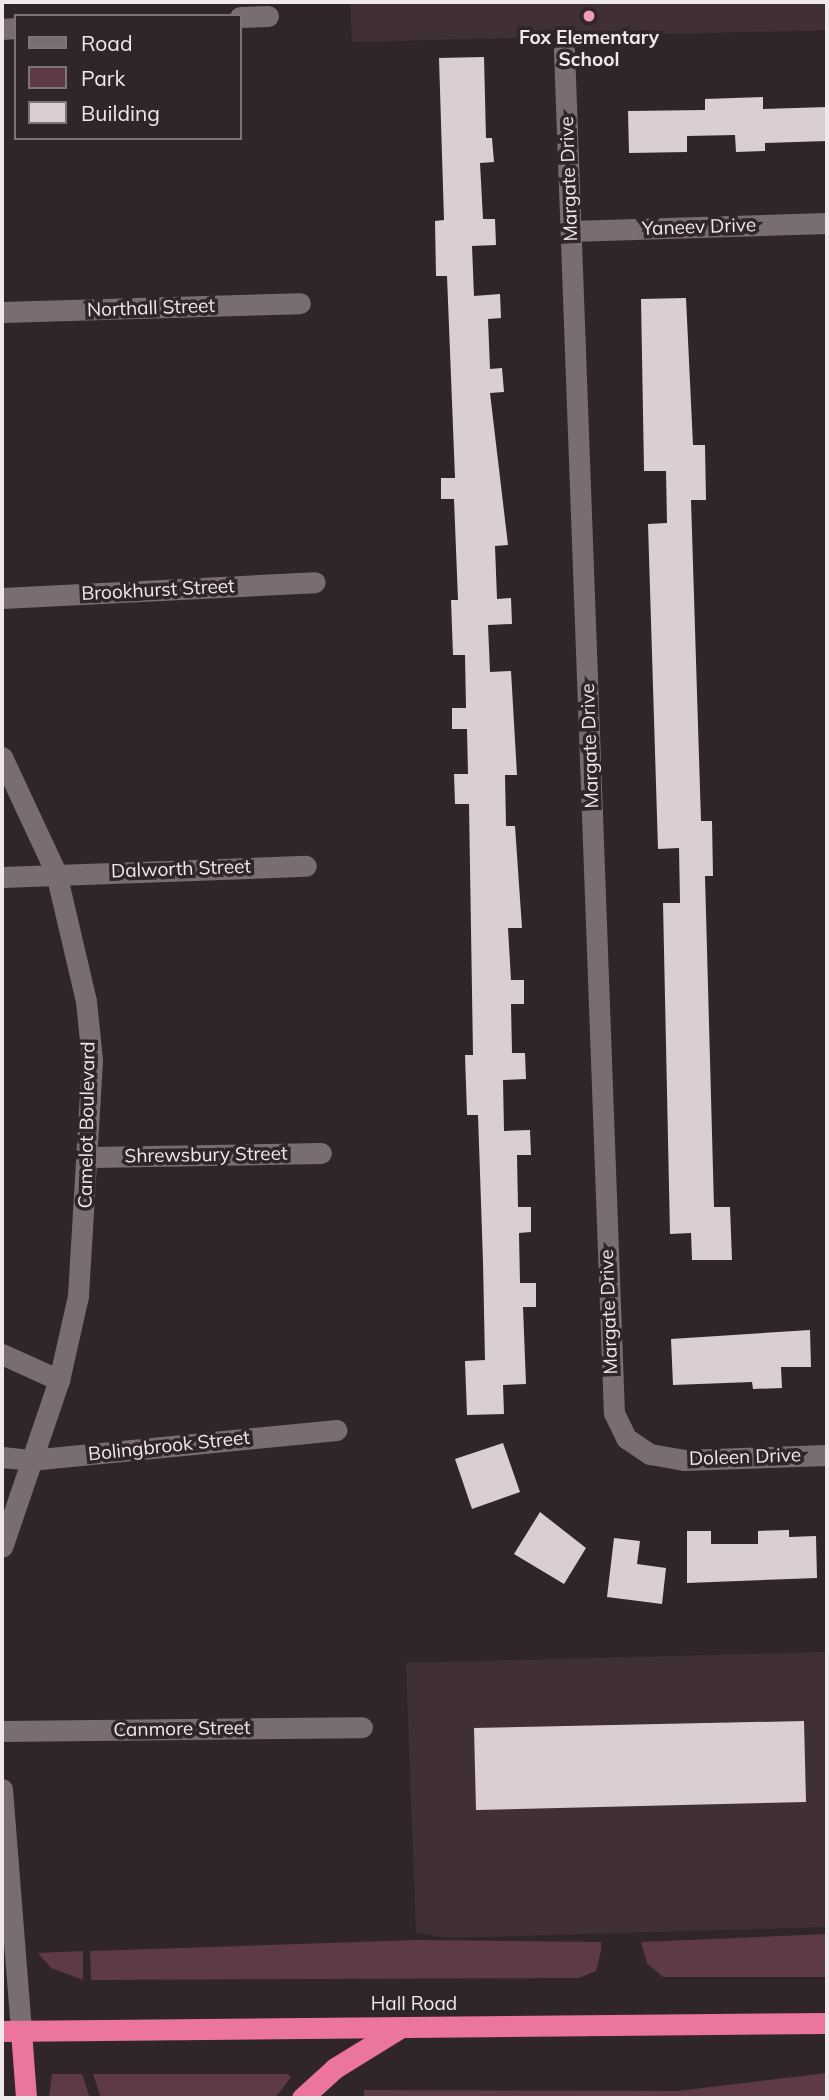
<!DOCTYPE html>
<style>
body{margin:0}
#map{position:relative;width:829px;height:2100px;overflow:hidden;background:#302628;font-family:Mulish,sans-serif}
div>[style]{position:absolute}
[style*='--x']{left:calc(var(--x)*1px);top:calc(var(--y)*1px);width:calc(var(--w)*1px);rotate:calc(var(--a)*1deg)}
.built>*{inset:0;background:#403034}
.green>*{inset:0;background:#5d3a44}
.building>*{inset:0;background:#dbced1}
.street>*{height:21px;margin:-10.5px;padding:0 10.5px;transform-origin:10.5px;border-radius:10.5px;background:#796d70}
.highway>*{height:21px;margin:-10.5px;padding:0 10.5px;transform-origin:10.5px;border-radius:10.5px;background:#ec759d}
.dots>*{width:19px;height:19px;translate:-50% -50%;box-sizing:border-box;border:4px solid #302628;border-radius:50%}
span{translate:-50% -50%;white-space:nowrap;text-align:center;line-height:1.15;-webkit-text-stroke:7px #302628;paint-order:stroke}
.poi-label{font-size:19px;color:#efe9ea;font-weight:700}
.street-label{font-size:19px;color:#efe9ea}
.frame{position:absolute;inset:0;border:4px solid #efe9ea;pointer-events:none}
.legend{position:absolute;left:14px;top:14px;width:228px;height:126px;box-sizing:border-box;background:#302628;border:2px solid #7c7476;margin:0;padding:9px 12px;list-style:none;font-size:21px;color:#efe9ea}
.legend li{display:flex;align-items:center;gap:14px;height:35px}
.legend b{width:35px;border:2px solid #7c7476}
</style>
<div id="map">
<div class="built">
<div style="clip-path:polygon(350px 2px,827px 2px,827px 30px,352px 42px)"></div>
<div style="clip-path:polygon(827px 1652px,827px 1927px,446px 1938px,416px 1932px,406px 1663px)"></div>
</div>
<div class="green">
<div style="clip-path:polygon(827px 1934px,827px 1977px,663px 1977px,647px 1963px,641px 1942px)"></div>
<div style="clip-path:polygon(416px 1940px,601px 1942px,601px 1951px,596px 1971px,579px 1978px,91px 1980px,90px 1951px)"></div>
<div style="clip-path:polygon(83px 1951px,83px 1980px,51px 1968px,38px 1953px)"></div>
<div style="clip-path:polygon(827px 2073px,827px 2098px,364px 2098px,364px 2090px,678px 2091px)"></div>
<div style="clip-path:polygon(52px 2074px,82px 2074px,90px 2098px,49px 2098px)"></div>
<div style="clip-path:polygon(93px 2074px,287px 2074px,291px 2077px,275px 2098px,101px 2098px)"></div>
</div>
<div class="building">
<div style="clip-path:polygon(484px 57px,486px 138px,492px 138px,494px 162px,480px 163px,483px 219px,495px 219px,496px 245px,472px 246px,474px 296px,500px 294px,501px 318px,488px 319px,490px 369px,502px 368px,504px 392px,490px 393px,508px 545px,495px 546px,497px 599px,511px 598px,512px 624px,488px 625px,490px 672px,511px 671px,517px 775px,505px 775px,506px 826px,515px 826px,522px 928px,508px 928px,511px 980px,524px 980px,524px 1004px,511px 1004px,512px 1053px,525px 1053px,526px 1079px,503px 1080px,504px 1131px,530px 1130px,531px 1155px,517px 1155px,518px 1207px,531px 1207px,531px 1232px,519px 1233px,520px 1283px,536px 1283px,536px 1307px,523px 1307px,526px 1384px,503px 1385px,504px 1414px,467px 1415px,465px 1361px,485px 1360px,483px 1262px,478px 1115px,467px 1115px,465px 1055px,473px 1055px,469px 804px,455px 804px,454px 774px,468px 774px,467px 729px,452px 729px,452px 708px,466px 708px,465px 655px,453px 655px,451px 600px,458px 600px,454px 499px,441px 499px,441px 478px,455px 478px,447px 276px,436px 276px,435px 221px,444px 220px,439px 58px)"></div>
<div style="clip-path:polygon(763px 97px,763px 109px,827px 107px,827px 141px,765px 143px,765px 151px,736px 152px,735px 135px,687px 136px,687px 152px,629px 153px,628px 111px,705px 110px,705px 99px)"></div>
<div style="clip-path:polygon(686px 298px,693px 445px,705px 445px,706px 500px,691px 500px,701px 821px,712px 821px,713px 876px,705px 876px,714px 1207px,730px 1207px,732px 1260px,692px 1260px,691px 1233px,670px 1234px,663px 903px,680px 903px,679px 848px,658px 849px,648px 524px,667px 523px,666px 471px,644px 471px,641px 299px)"></div>
<div style="clip-path:polygon(810px 1330px,811px 1367px,781px 1367px,782px 1388px,753px 1389px,752px 1382px,673px 1385px,671px 1339px)"></div>
<div style="clip-path:polygon(503px 1443px,520px 1492px,472px 1509px,455px 1459px)"></div>
<div style="clip-path:polygon(540px 1512px,586px 1548px,564px 1584px,514px 1554px)"></div>
<div style="clip-path:polygon(789px 1530px,789px 1537px,816px 1536px,817px 1578px,687px 1583px,687px 1531px,711px 1531px,711px 1544px,758px 1544px,758px 1531px)"></div>
<div style="clip-path:polygon(614px 1538px,640px 1541px,637px 1564px,666px 1568px,662px 1604px,607px 1597px)"></div>
<div style="clip-path:polygon(804px 1721px,806px 1802px,476px 1810px,474px 1728px)"></div>
</div>
<div class="street">
<div style="--x:240;--y:17;--w:28;--a:-2"></div>
<div style="--x:2;--y:29;--w:14;--a:-4"></div>
<div style="--x:564;--y:51;--w:1363;--a:87.9"></div>
<div style="--x:614;--y:1413;--w:28;--a:64"></div>
<div style="--x:626;--y:1438;--w:29;--a:34"></div>
<div style="--x:650;--y:1454;--w:34;--a:10"></div>
<div style="--x:683;--y:1460;--w:144;--a:-2"></div>
<div style="--x:571;--y:231;--w:256;--a:-1.8"></div>
<div style="--x:2;--y:312;--w:298;--a:-1.7"></div>
<div style="--x:2;--y:598;--w:313;--a:-2.9"></div>
<div style="--x:2;--y:757;--w:128;--a:65"></div>
<div style="--x:56;--y:873;--w:131;--a:76.8"></div>
<div style="--x:86;--y:1001;--w:59;--a:84.2"></div>
<div style="--x:92;--y:1060;--w:236;--a:93.4"></div>
<div style="--x:78;--y:1296;--w:86;--a:102.7"></div>
<div style="--x:59;--y:1380;--w:176;--a:108.8"></div>
<div style="--x:2;--y:877;--w:304;--a:-2.1"></div>
<div style="--x:91;--y:1157;--w:230;--a:-1"></div>
<div style="--x:2;--y:1354;--w:63;--a:24.5"></div>
<div style="--x:2;--y:1457;--w:28;--a:6"></div>
<div style="--x:30;--y:1460;--w:308;--a:-5.6"></div>
<div style="--x:2;--y:1731;--w:360;--a:-0.6"></div>
<div style="--x:2;--y:1789;--w:243;--a:85.5"></div>
</div>
<div class="highway">
<div style="--x:2;--y:2031;--w:825;--a:-0.56"></div>
<div style="--x:21;--y:2031;--w:67;--a:85.7"></div>
<div style="--x:302;--y:2098;--w:45;--a:-42.3"></div>
<div style="--x:335;--y:2068;--w:76;--a:-31.6"></div>
</div>
<div class="dots">
<div style="left:589px;top:16px;background:#f19ab4"></div>
</div>
<div class="poi-label">
<span style="left:589px;top:49px">Fox Elementary<br>School</span>
</div>
<div class="street-label">
<span style="left:569px;top:179px;rotate:-92deg">Margate Drive</span>
<span style="left:699px;top:227px;rotate:-2deg">Yaneev Drive</span>
<span style="left:151px;top:308px;rotate:-2deg">Northall Street</span>
<span style="left:158px;top:590px;rotate:-3deg">Brookhurst Street</span>
<span style="left:590px;top:746px;rotate:-92deg">Margate Drive</span>
<span style="left:181px;top:869px;rotate:-2deg">Dalworth Street</span>
<span style="left:87px;top:1125px;rotate:-89deg">Camelot Boulevard</span>
<span style="left:206px;top:1155px;rotate:-1deg">Shrewsbury Street</span>
<span style="left:609px;top:1312px;rotate:-92deg">Margate Drive</span>
<span style="left:169px;top:1446px;rotate:-6deg">Bolingbrook Street</span>
<span style="left:745px;top:1457px;rotate:-2deg">Doleen Drive</span>
<span style="left:182px;top:1729px;rotate:-1deg">Canmore Street</span>
<span style="left:414px;top:2004px">Hall Road</span>
</div>
<div class="frame"></div>
<ul class="legend">
<li><b style="height:9px;background:#796d70"></b>Road</li>
<li><b style="height:19px;background:#5d3a44"></b>Park</li>
<li><b style="height:19px;background:#dbced1"></b>Building</li>
</ul>
</div>
